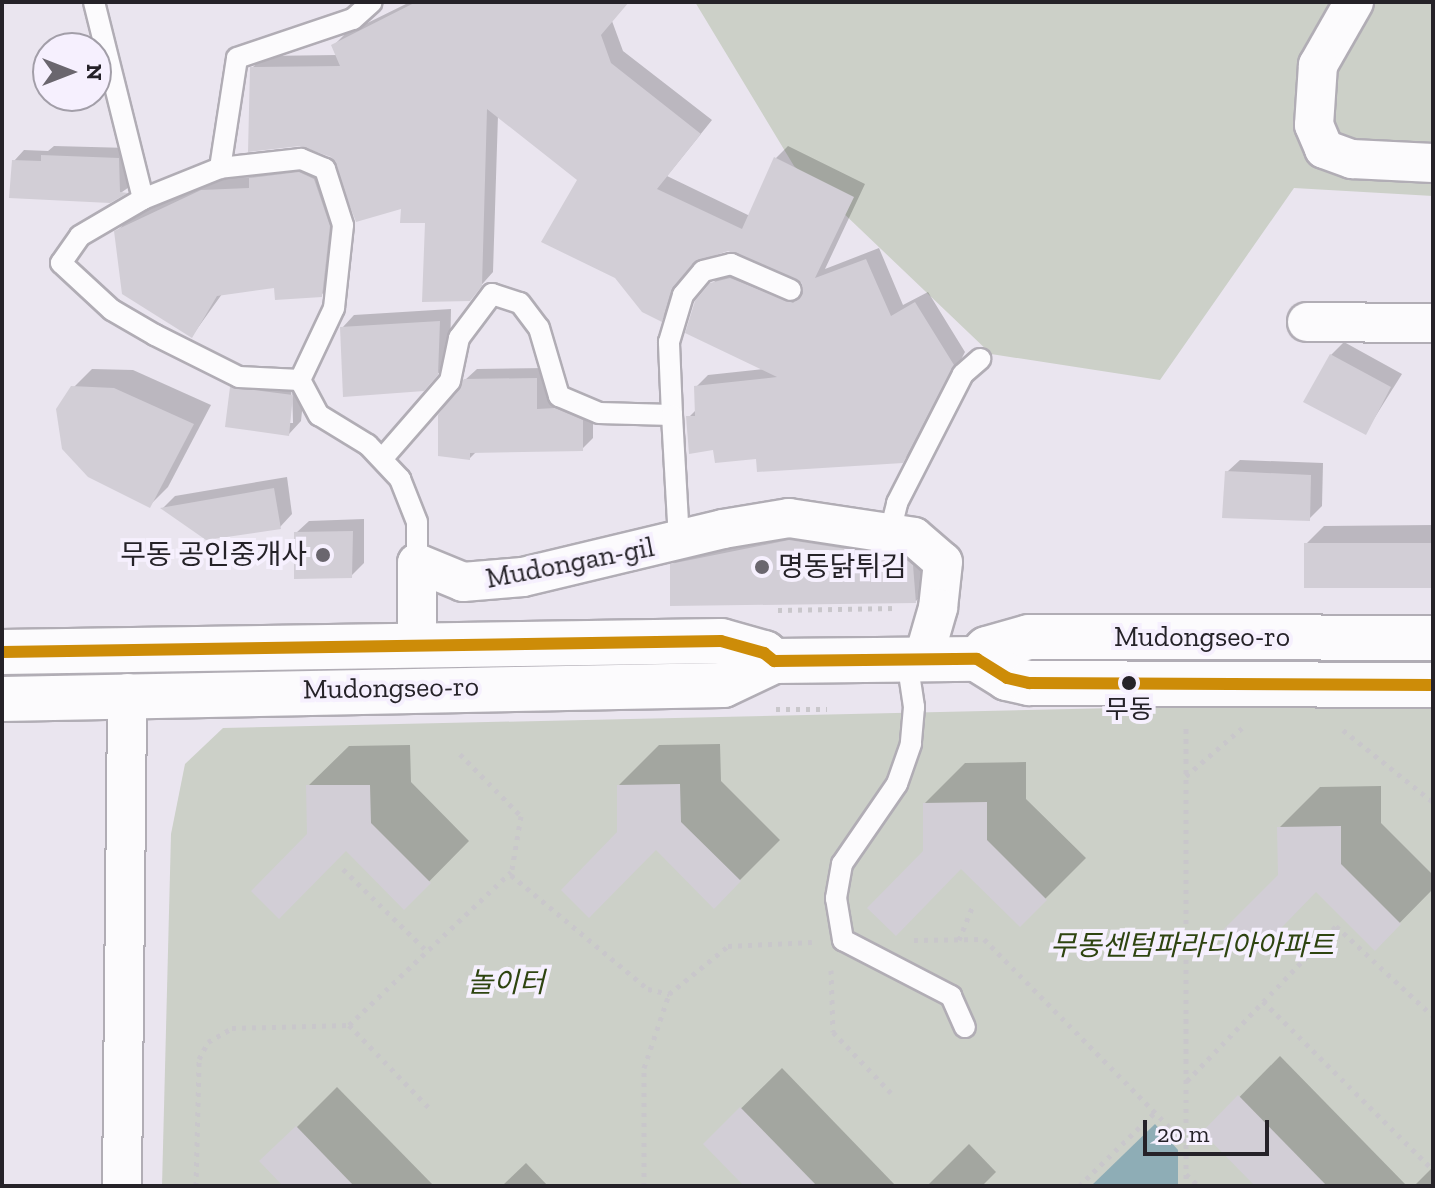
<!DOCTYPE html>
<meta charset="utf-8">
<style>
body{margin:0}
#map{position:relative;width:1435px;height:1188px;overflow:hidden;background:#eae5ef;font-family:"Zilla Slab","Noto Sans KR",serif}
div>[style]{position:absolute}
[style*='--x']{left:calc(var(--x)*1px);top:calc(var(--y)*1px);width:calc(var(--w)*1px);rotate:calc(var(--a)*1deg)}
.green>*{inset:0;background:#ccd0c8}
.water>*{inset:0;background:#8eadb6}
.shadow>*{inset:0;background:#0003}
.building>*{inset:0;background:#d2ced6}
.path>*{height:5px;margin-top:-2.5px;transform-origin:0;background:repeating-linear-gradient(90deg,#c9c7cb 0 4px,transparent 0 10px)}
.roads{filter:drop-shadow(2px 0 #b1adb5) drop-shadow(-2px 0 #b1adb5) drop-shadow(0 2px #b1adb5) drop-shadow(0 -2px #b1adb5)}
.lane>*{height:20px;margin:-10px;padding:0 10px;transform-origin:10px;border-radius:10px;background:#fcfbfd}
.street>*{height:38px;margin:-19px;padding:0 19px;transform-origin:19px;border-radius:19px;background:#fcfbfd}
.secondary>*{height:44px;margin:-22px;padding:0 22px;transform-origin:22px;border-radius:22px;background:#fcfbfd}
.bus-1>*{height:12px;margin:-6px;padding:0 6px;transform-origin:6px;border-radius:6px;background:#cd8c08}
.dots>*{width:22px;height:22px;translate:-50% -50%;box-sizing:border-box;border:4px solid #f6f0fe;border-radius:50%}
span{translate:-50% -50%;white-space:nowrap;text-align:center;line-height:1.15;-webkit-text-stroke:8px #f6f0fe;paint-order:stroke}
.bus-label{font-size:26px;color:#252228}
.poi-label{font-size:28px;color:#252228}
.right{translate:-100% -50%;text-align:right}
.left{translate:0 -50%;text-align:left}
.street-label{font-size:28px;color:#252228}
.park-label{font-size:28px;color:#2e4410;font-style:italic}
.frame{position:absolute;inset:0;border:4px solid #252228;pointer-events:none}
.north{position:absolute;left:32px;top:32px;width:80px;height:80px;box-sizing:border-box;background:#f6f0fe;border:2px solid #a29ea8;border-radius:50%;rotate:90deg;font-size:22px;font-weight:700;line-height:32px;text-align:center;color:#252228}
.north::after{content:'';display:block;margin:auto;width:28px;height:36px;background:#6a666e;clip-path:polygon(50% 0,100% 100%,50% 72%,0 100%)}
.scale{position:absolute;left:1143px;top:1120px;width:126px;height:36px;box-sizing:border-box;border:4px solid #252228;border-top:0;padding-left:10px;font-size:24px;line-height:28px;white-space:nowrap;color:#252228;-webkit-text-stroke:6px #f6f0fe;paint-order:stroke}
</style>
<div id="map">
<div class="green">
<div style="clip-path:polygon(695px 2px,1433px 2px,1433px 196px,1294px 188px,1160px 380px,991px 354px,794px 166px)"></div>
<div style="clip-path:polygon(1433px 701px,1433px 1186px,162px 1186px,171px 834px,185px 764px,223px 728px)"></div>
</div>
<div class="water">
<div style="clip-path:polygon(1155px 1124px,1178px 1150px,1178px 1186px,1091px 1186px)"></div>
</div>
<div class="shadow">
<div style="clip-path:polygon(410px 2px,628px 2px,612px 21px,623px 51px,712px 120px,667px 176px,750px 216px,776px 158px,788px 146px,865px 184px,825px 269px,879px 248px,903px 305px,928px 292px,965px 352px,915px 449px,902px 461px,758px 456px,715px 448px,689px 417px,697px 409px,696px 387px,708px 375px,764px 369px,712px 284px,725px 271px,743px 266px,804px 291px,803px 280px,728px 249px,696px 260px,682px 276px,673px 307px,661px 319px,579px 180px,498px 115px,493px 272px,469px 299px,427px 221px,332px 156px,252px 68px,264px 56px,337px 55px,333px 46px,345px 34px)"></div>
<div style="clip-path:polygon(54px 146px,129px 148px,135px 183px,109px 201px,14px 161px,24px 150px,48px 151px)"></div>
<div style="clip-path:polygon(313px 161px,341px 213px,334px 283px,321px 295px,276px 286px,222px 294px,192px 336px,116px 232px,129px 219px,215px 178px,252px 177px,263px 166px)"></div>
<div style="clip-path:polygon(451px 309px,450px 360px,436px 376px,342px 328px,354px 315px)"></div>
<div style="clip-path:polygon(1344px 342px,1402px 374px,1365px 433px,1331px 355px)"></div>
<div style="clip-path:polygon(547px 368px,547px 398px,566px 398px,593px 409px,593px 438px,582px 449px,477px 451px,470px 458px,465px 380px,477px 369px)"></div>
<div style="clip-path:polygon(92px 369px,133px 370px,211px 405px,168px 487px,150px 505px,73px 388px)"></div>
<div style="clip-path:polygon(evenodd,245px 375px,305px 383px,301px 421px,289px 434px,232px 388px,245px 375px,292px 385px,293px 423px,289px 423px,292px 385px)"></div>
<div style="clip-path:polygon(1240px 460px,1323px 463px,1322px 506px,1309px 519px,1227px 472px)"></div>
<div style="clip-path:polygon(287px 477px,292px 514px,280px 527px,163px 508px,175px 496px)"></div>
<div style="clip-path:polygon(364px 519px,364px 563px,351px 576px,296px 533px,309px 521px)"></div>
<div style="clip-path:polygon(1433px 525px,1433px 586px,1306px 544px,1324px 526px)"></div>
<div style="clip-path:polygon(753px 528px,928px 535px,939px 578px,916px 601px,672px 565px,696px 541px)"></div>
<div style="clip-path:polygon(720px 744px,721px 781px,780px 840px,714px 906px,656px 848px,619px 833px,619px 785px,659px 745px)"></div>
<div style="clip-path:polygon(410px 745px,411px 782px,469px 841px,404px 907px,346px 849px,309px 834px,308px 786px,349px 746px)"></div>
<div style="clip-path:polygon(1026px 762px,1026px 799px,1086px 858px,1020px 924px,962px 867px,925px 852px,925px 803px,965px 763px)"></div>
<div style="clip-path:polygon(1381px 786px,1381px 823px,1433px 875px,1433px 889px,1375px 948px,1316px 890px,1280px 875px,1279px 828px,1320px 787px)"></div>
<div style="clip-path:polygon(1280px 1056px,1407px 1186px,1257px 1186px,1205px 1132px)"></div>
<div style="clip-path:polygon(782px 1068px,896px 1186px,747px 1186px,705px 1144px)"></div>
<div style="clip-path:polygon(337px 1087px,434px 1186px,286px 1186px,262px 1162px)"></div>
<div style="clip-path:polygon(969px 1144px,996px 1172px,982px 1186px,927px 1186px)"></div>
<div style="clip-path:polygon(526px 1163px,548px 1186px,502px 1186px)"></div>
<div style="clip-path:polygon(1433px 1167px,1433px 1186px,1414px 1186px)"></div>
</div>
<div class="building">
<div style="clip-path:polygon(416px 2px,629px 2px,601px 35px,611px 63px,701px 134px,657px 189px,742px 229px,774px 157px,854px 197px,815px 278px,866px 259px,891px 316px,915px 302px,954px 365px,903px 463px,757px 472px,756px 459px,715px 463px,713px 450px,689px 454px,686px 416px,695px 416px,694px 386px,777px 377px,685px 333px,695px 301px,710px 283px,730px 278px,793px 303px,803px 294px,802px 283px,728px 251px,693px 263px,671px 291px,662px 322px,642px 312px,615px 278px,541px 242px,577px 180px,487px 109px,482px 286px,470px 301px,422px 302px,425px 223px,400px 223px,401px 209px,356px 222px,331px 157px,300px 146px,248px 152px,250px 67px,340px 66px,331px 45px)"></div>
<div style="clip-path:polygon(41px 155px,119px 158px,120px 192px,128px 193px,110px 203px,9px 198px,12px 160px,41px 161px)"></div>
<div style="clip-path:polygon(299px 172px,314px 179px,330px 226px,322px 297px,275px 300px,274px 288px,217px 296px,192px 338px,122px 294px,114px 231px,201px 190px,249px 188px,249px 178px)"></div>
<div style="clip-path:polygon(440px 321px,438px 375px,424px 391px,343px 397px,340px 327px)"></div>
<div style="clip-path:polygon(1330px 354px,1391px 387px,1366px 435px,1303px 402px)"></div>
<div style="clip-path:polygon(537px 378px,537px 409px,555px 408px,583px 420px,583px 451px,470px 453px,470px 460px,438px 456px,438px 415px,464px 379px)"></div>
<div style="clip-path:polygon(71px 386px,114px 388px,194px 424px,150px 508px,88px 477px,62px 449px,56px 409px)"></div>
<div style="clip-path:polygon(230px 387px,293px 395px,289px 436px,225px 427px)"></div>
<div style="clip-path:polygon(1225px 471px,1311px 475px,1310px 521px,1222px 518px)"></div>
<div style="clip-path:polygon(274px 488px,281px 529px,206px 540px,160px 508px)"></div>
<div style="clip-path:polygon(353px 531px,352px 578px,294px 579px,294px 532px)"></div>
<div style="clip-path:polygon(789px 540px,904px 558px,913px 565px,916px 603px,670px 606px,670px 564px)"></div>
<div style="clip-path:polygon(1304px 543px,1433px 543px,1433px 588px,1304px 588px)"></div>
<div style="clip-path:polygon(680px 784px,681px 822px,741px 881px,714px 909px,656px 850px,589px 918px,561px 890px,617px 832px,617px 785px)"></div>
<div style="clip-path:polygon(306px 785px,370px 785px,371px 823px,431px 883px,404px 910px,346px 851px,279px 919px,251px 891px,307px 834px)"></div>
<div style="clip-path:polygon(987px 802px,987px 840px,1047px 900px,1020px 927px,961px 869px,896px 936px,867px 908px,923px 851px,923px 803px)"></div>
<div style="clip-path:polygon(1341px 826px,1341px 864px,1401px 924px,1375px 951px,1316px 892px,1250px 960px,1221px 932px,1278px 875px,1277px 827px)"></div>
<div style="clip-path:polygon(1238px 1095px,1327px 1186px,1255px 1186px,1202px 1132px)"></div>
<div style="clip-path:polygon(740px 1107px,817px 1186px,744px 1186px,703px 1144px)"></div>
<div style="clip-path:polygon(296px 1126px,354px 1186px,283px 1186px,259px 1161px)"></div>
</div>
<div class="path">
<div style="--x:778;--y:610;--w:118;--a:-1"></div>
<div style="--x:776;--y:709;--w:51;--a:0"></div>
<div style="--x:1343;--y:730;--w:115;--a:38.7"></div>
<div style="--x:460;--y:754;--w:87;--a:45.5"></div>
<div style="--x:521;--y:816;--w:60;--a:99.6"></div>
<div style="--x:511;--y:875;--w:178;--a:39.8"></div>
<div style="--x:648;--y:989;--w:22;--a:13"></div>
<div style="--x:1186;--y:776;--w:74;--a:-40.6"></div>
<div style="--x:343;--y:869;--w:117;--a:44.3"></div>
<div style="--x:914;--y:940;--w:70;--a:-0.8"></div>
<div style="--x:984;--y:939;--w:288;--a:45.4"></div>
<div style="--x:1186;--y:1144;--w:42;--a:90"></div>
<div style="--x:959;--y:940;--w:35;--a:-68"></div>
<div style="--x:831;--y:970;--w:62;--a:88.2"></div>
<div style="--x:833;--y:1032;--w:84;--a:46.4"></div>
<div style="--x:1263;--y:1001;--w:240;--a:44.8"></div>
<div style="--x:349;--y:1025;--w:120;--a:46"></div>
<div style="--x:1187;--y:1081;--w:215;--a:-46.1"></div>
<div style="--x:1336;--y:926;--w:132;--a:42.9"></div>
<div style="--x:1186;--y:1143;--w:418;--a:-90"></div>
<div style="--x:1186;--y:1174;--w:18;--a:43"></div>
<div style="--x:196;--y:1186;--w:127;--a:-88.6"></div>
<div style="--x:199;--y:1059;--w:19;--a:-62"></div>
<div style="--x:208;--y:1042;--w:28;--a:-30"></div>
<div style="--x:232;--y:1028;--w:117;--a:-1.5"></div>
<div style="--x:349;--y:1025;--w:223;--a:-43.4"></div>
<div style="--x:644;--y:1186;--w:118;--a:-90"></div>
<div style="--x:644;--y:1068;--w:78;--a:-71.3"></div>
<div style="--x:669;--y:994;--w:76;--a:-39.1"></div>
<div style="--x:728;--y:946;--w:84;--a:-2.7"></div>
<div style="--x:1079;--y:1186;--w:106;--a:-44.2"></div>
</div>
<div class="roads">
<div class="lane">
<div style="--x:94;--y:2;--w:203;--a:76"></div>
<div style="--x:143;--y:199;--w:73;--a:149.6"></div>
<div style="--x:80;--y:236;--w:33;--a:125"></div>
<div style="--x:61;--y:263;--w:69;--a:42.7"></div>
<div style="--x:112;--y:310;--w:50;--a:30.2"></div>
<div style="--x:155;--y:335;--w:94;--a:26.6"></div>
<div style="--x:239;--y:377;--w:61;--a:2.8"></div>
<div style="--x:300;--y:380;--w:80;--a:-64.7"></div>
<div style="--x:334;--y:308;--w:83;--a:-83.8"></div>
<div style="--x:343;--y:225;--w:59;--a:-107.8"></div>
<div style="--x:325;--y:169;--w:26;--a:-157"></div>
<div style="--x:301;--y:159;--w:81;--a:173.7"></div>
<div style="--x:220;--y:168;--w:83;--a:158.1"></div>
<div style="--x:220;--y:168;--w:111;--a:-81.2"></div>
<div style="--x:237;--y:58;--w:122;--a:-18.6"></div>
<div style="--x:353;--y:19;--w:25;--a:-42"></div>
<div style="--x:300;--y:380;--w:40;--a:62"></div>
<div style="--x:319;--y:415;--w:57;--a:31.5"></div>
<div style="--x:368;--y:445;--w:47;--a:46.7"></div>
<div style="--x:400;--y:479;--w:46;--a:68.4"></div>
<div style="--x:417;--y:522;--w:41;--a:90"></div>
<div style="--x:672;--y:415;--w:73;--a:-92.4"></div>
<div style="--x:669;--y:342;--w:49;--a:-73.4"></div>
<div style="--x:683;--y:295;--w:31;--a:-50"></div>
<div style="--x:703;--y:271;--w:29;--a:-14"></div>
<div style="--x:731;--y:264;--w:65;--a:23.4"></div>
<div style="--x:382;--y:459;--w:103;--a:-48.9"></div>
<div style="--x:450;--y:381;--w:44;--a:-78.2"></div>
<div style="--x:459;--y:338;--w:55;--a:-53.1"></div>
<div style="--x:492;--y:294;--w:29;--a:18"></div>
<div style="--x:520;--y:303;--w:31;--a:53"></div>
<div style="--x:539;--y:328;--w:71;--a:73.6"></div>
<div style="--x:559;--y:396;--w:43;--a:23"></div>
<div style="--x:599;--y:413;--w:73;--a:1.6"></div>
<div style="--x:672;--y:415;--w:126;--a:86.8"></div>
<div style="--x:890;--y:532;--w:30;--a:-76"></div>
<div style="--x:897;--y:503;--w:145;--a:-62.9"></div>
<div style="--x:963;--y:374;--w:23;--a:-41"></div>
<div style="--x:907;--y:660;--w:48;--a:81.5"></div>
<div style="--x:914;--y:707;--w:37;--a:95"></div>
<div style="--x:911;--y:744;--w:42;--a:109.3"></div>
<div style="--x:897;--y:784;--w:97;--a:124.5"></div>
<div style="--x:842;--y:864;--w:35;--a:100"></div>
<div style="--x:836;--y:898;--w:43;--a:80.5"></div>
<div style="--x:843;--y:940;--w:122;--a:27.4"></div>
<div style="--x:951;--y:996;--w:34;--a:66"></div>
</div>
<div class="street">
<div style="--x:1354;--y:2;--w:73;--a:119.7"></div>
<div style="--x:1318;--y:65;--w:60;--a:93.8"></div>
<div style="--x:1314;--y:125;--w:26;--a:67"></div>
<div style="--x:1324;--y:149;--w:30;--a:20"></div>
<div style="--x:1352;--y:159;--w:81;--a:2.8"></div>
<div style="--x:1307;--y:322;--w:126;--a:0.5"></div>
<div style="--x:417;--y:645;--w:82;--a:-90"></div>
<div style="--x:417;--y:563;--w:50;--a:22.4"></div>
<div style="--x:463;--y:582;--w:60;--a:-4.8"></div>
<div style="--x:523;--y:577;--w:206;--a:-13.5"></div>
<div style="--x:723;--y:529;--w:67;--a:-9.5"></div>
<div style="--x:789;--y:518;--w:126;--a:8.6"></div>
<div style="--x:914;--y:537;--w:38;--a:41"></div>
<div style="--x:943;--y:562;--w:46;--a:96.2"></div>
<div style="--x:938;--y:608;--w:54;--a:106.1"></div>
<div style="--x:122;--y:1186;--w:493;--a:-89.4"></div>
</div>
<div class="secondary">
<div style="--x:2;--y:652;--w:719;--a:-0.88"></div>
<div style="--x:721;--y:641;--w:45;--a:15.6"></div>
<div style="--x:764;--y:653;--w:13;--a:39"></div>
<div style="--x:774;--y:661;--w:203;--a:-0.6"></div>
<div style="--x:977;--y:659;--w:36;--a:32"></div>
<div style="--x:1007;--y:678;--w:23;--a:13"></div>
<div style="--x:1029;--y:683;--w:404;--a:0.3"></div>
<div style="--x:977;--y:659;--w:14;--a:-45"></div>
<div style="--x:987;--y:649;--w:44;--a:-15.9"></div>
<div style="--x:1029;--y:637;--w:404;--a:0.1"></div>
<div style="--x:2;--y:699;--w:721;--a:-1.11"></div>
<div style="--x:723;--y:685;--w:56;--a:-25.2"></div>
</div>
</div>
<div class="bus-1">
<div style="--x:2;--y:652;--w:719;--a:-0.88"></div>
<div style="--x:721;--y:641;--w:45;--a:15.6"></div>
<div style="--x:764;--y:653;--w:13;--a:39"></div>
<div style="--x:774;--y:661;--w:203;--a:-0.6"></div>
<div style="--x:977;--y:659;--w:36;--a:32"></div>
<div style="--x:1007;--y:678;--w:23;--a:13"></div>
<div style="--x:1029;--y:683;--w:404;--a:0.3"></div>
</div>
<div class="dots">
<div style="left:323px;top:555px;background:#6a666e"></div>
<div style="left:762px;top:567px;background:#6a666e"></div>
<div style="left:1129px;top:683px;background:#252228"></div>
</div>
<div class="bus-label">
<span style="left:1129px;top:710px">무동</span>
</div>
<div class="poi-label">
<span class="right" style="left:307px;top:555px">무동 공인중개사</span>
<span class="left" style="left:778px;top:567px">명동닭튀김</span>
</div>
<div class="street-label">
<span style="left:570px;top:563px;rotate:-11deg">Mudongan-gil</span>
<span style="left:1202px;top:637px">Mudongseo-ro</span>
<span style="left:391px;top:688px;rotate:-1deg">Mudongseo-ro</span>
</div>
<div class="park-label">
<span style="left:1192px;top:946px">무동센텀파라디아아파트</span>
<span style="left:506px;top:983px">놀이터</span>
</div>
<div class="frame"></div>
<div class="north">N</div>
<div class="scale">20 m</div>
</div>
